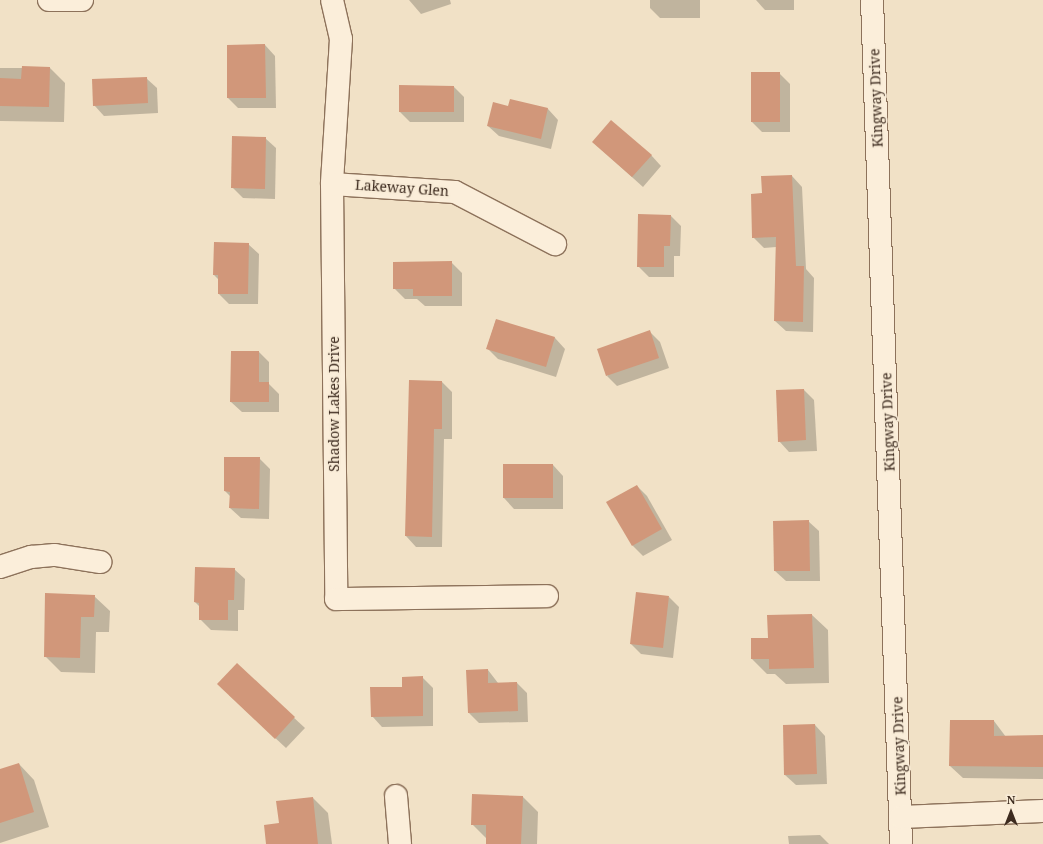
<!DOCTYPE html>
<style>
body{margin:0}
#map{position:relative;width:1043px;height:844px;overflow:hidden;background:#f1e1c6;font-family:"Noto Serif",serif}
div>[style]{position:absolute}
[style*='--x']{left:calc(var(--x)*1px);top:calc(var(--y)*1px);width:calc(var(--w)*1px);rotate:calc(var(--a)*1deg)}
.shadow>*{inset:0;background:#0003}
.building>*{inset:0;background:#d1977a}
.roads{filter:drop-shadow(1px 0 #8d725b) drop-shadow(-1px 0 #8d725b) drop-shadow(0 1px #8d725b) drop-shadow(0 -1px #8d725b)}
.street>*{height:22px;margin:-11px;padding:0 11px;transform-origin:11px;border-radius:11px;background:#fbeeda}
span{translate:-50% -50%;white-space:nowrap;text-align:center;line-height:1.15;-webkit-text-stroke:3.5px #f8ebd6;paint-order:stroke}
.street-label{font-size:14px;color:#3d2b1f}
.north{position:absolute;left:991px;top:792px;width:40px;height:40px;-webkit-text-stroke:3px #f8ebd6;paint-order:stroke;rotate:0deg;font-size:11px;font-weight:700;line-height:16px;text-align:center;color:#3d2b1f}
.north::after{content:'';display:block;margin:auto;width:14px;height:18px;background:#3d2b1f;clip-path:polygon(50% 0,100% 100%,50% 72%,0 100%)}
</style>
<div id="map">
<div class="shadow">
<div style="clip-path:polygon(409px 0,450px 0,451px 4px,421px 14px)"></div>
<div style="clip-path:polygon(650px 0,700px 0,700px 18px,660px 18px,650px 8px)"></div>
<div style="clip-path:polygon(756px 0,794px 0,794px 10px,765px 10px)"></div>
<div style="clip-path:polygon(265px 45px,275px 56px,276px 108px,238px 108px,228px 98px)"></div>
<div style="clip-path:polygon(0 68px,50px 68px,65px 83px,64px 122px,0 121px)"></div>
<div style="clip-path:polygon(779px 73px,790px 84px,790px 132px,762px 132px,752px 122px)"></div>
<div style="clip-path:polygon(146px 78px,157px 88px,158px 113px,104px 116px,94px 105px)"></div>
<div style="clip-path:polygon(454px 87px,464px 97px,464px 122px,410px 122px,400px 112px)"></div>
<div style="clip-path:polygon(511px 100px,548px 109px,558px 120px,551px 149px,499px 136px,488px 126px,509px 107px)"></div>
<div style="clip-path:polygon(265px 138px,276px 148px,275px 199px,243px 198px,232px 187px)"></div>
<div style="clip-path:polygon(593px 142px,651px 155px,661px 166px,643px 187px)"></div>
<div style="clip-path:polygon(792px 176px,802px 187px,806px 269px,814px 278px,813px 332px,786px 331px,775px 321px,776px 247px,764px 248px,753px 237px,763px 194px)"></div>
<div style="clip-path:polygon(671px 216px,681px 226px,680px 256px,674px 256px,674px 277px,649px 277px,638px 266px)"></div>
<div style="clip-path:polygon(248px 244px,259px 254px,258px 304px,229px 304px,219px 294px,219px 280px,214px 275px)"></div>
<div style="clip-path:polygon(451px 262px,462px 273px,462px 306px,425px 306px,417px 299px,405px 299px,394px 288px)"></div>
<div style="clip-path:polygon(496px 320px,555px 338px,565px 349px,556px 377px,498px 359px,487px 348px)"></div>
<div style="clip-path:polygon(650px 332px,660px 342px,669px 368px,617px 386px,607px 376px)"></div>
<div style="clip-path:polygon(259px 352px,269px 362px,269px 384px,279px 394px,279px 412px,242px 412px,231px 402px)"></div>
<div style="clip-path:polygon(410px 381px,442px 382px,452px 392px,452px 439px,444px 439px,442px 547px,416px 547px,406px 536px)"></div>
<div style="clip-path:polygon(804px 390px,814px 400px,817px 451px,789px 452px,779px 441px)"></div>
<div style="clip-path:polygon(259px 458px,270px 469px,269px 519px,241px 518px,230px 508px,231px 497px,225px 491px)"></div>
<div style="clip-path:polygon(504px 465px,553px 465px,563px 476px,563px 509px,514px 509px,504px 498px)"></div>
<div style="clip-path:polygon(637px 486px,647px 496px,672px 540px,643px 556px,633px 546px)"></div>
<div style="clip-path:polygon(808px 521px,819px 531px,820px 581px,786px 581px,775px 571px)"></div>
<div style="clip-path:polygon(234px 569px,245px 579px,244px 610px,238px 610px,238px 631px,211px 630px,200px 619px,200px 607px,195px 602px)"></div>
<div style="clip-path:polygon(94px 596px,110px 611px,109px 632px,96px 632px,95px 673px,61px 672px,45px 656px)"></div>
<div style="clip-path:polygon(669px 597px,679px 607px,673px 658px,641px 654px,631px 644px)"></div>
<div style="clip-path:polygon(812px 615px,828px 630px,829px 683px,786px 684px,775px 674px,767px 674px,752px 659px,769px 638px)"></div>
<div style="clip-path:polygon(237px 665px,305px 728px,286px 748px,229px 695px)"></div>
<div style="clip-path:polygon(488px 670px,498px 683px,517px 683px,527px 693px,528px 722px,479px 723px,469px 713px,467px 671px)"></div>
<div style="clip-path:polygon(422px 677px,433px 688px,433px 726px,382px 727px,372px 716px,403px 688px)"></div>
<div style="clip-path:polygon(994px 721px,1006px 737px,1043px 736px,1043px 779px,963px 778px,950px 766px)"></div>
<div style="clip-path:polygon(815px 725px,825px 736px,827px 784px,796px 785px,785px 775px)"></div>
<div style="clip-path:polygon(19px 764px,34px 780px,49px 827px,0 843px,0 770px)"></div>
<div style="clip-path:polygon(522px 796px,538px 812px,537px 844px,487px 844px,487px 839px,472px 824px)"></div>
<div style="clip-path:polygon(313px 798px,328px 813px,332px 844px,268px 844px,280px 824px)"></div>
<div style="clip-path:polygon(820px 835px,829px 844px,789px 844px,788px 836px)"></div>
</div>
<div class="building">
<div style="clip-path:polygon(265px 44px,266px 98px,227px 98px,227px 45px)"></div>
<div style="clip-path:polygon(22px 66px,50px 67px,49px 107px,0 106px,0 78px,21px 79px)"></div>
<div style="clip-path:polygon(751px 72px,780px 72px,780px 122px,751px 122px)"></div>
<div style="clip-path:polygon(147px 77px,148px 103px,93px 106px,92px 79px)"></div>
<div style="clip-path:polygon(399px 85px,454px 86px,454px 112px,399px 112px)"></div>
<div style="clip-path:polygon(510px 99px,548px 108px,541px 139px,487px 126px,493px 102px,508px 106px)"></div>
<div style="clip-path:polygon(611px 120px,652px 155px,632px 177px,592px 142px)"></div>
<div style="clip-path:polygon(232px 136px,266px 137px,265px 189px,231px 188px)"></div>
<div style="clip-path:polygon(792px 175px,796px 266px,804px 266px,803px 322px,774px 321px,776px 237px,752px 238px,751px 194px,762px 193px,761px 176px)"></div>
<div style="clip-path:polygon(638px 214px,671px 215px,670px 246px,664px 246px,664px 267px,637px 267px)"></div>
<div style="clip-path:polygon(214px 242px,249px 243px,248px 294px,218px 294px,218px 275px,213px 275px)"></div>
<div style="clip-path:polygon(452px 261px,452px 296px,413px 296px,413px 289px,393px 289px,393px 262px)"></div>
<div style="clip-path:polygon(496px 319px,555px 337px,546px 367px,486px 349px)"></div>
<div style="clip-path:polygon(650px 330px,659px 358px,606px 376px,597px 349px)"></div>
<div style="clip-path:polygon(231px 351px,259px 351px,259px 382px,269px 382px,269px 402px,230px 402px)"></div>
<div style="clip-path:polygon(409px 380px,442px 381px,442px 429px,434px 429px,432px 537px,405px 536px)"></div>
<div style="clip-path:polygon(804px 389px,806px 440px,778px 442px,776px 390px)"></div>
<div style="clip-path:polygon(224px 457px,260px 457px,259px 509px,229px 508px,230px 492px,224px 491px)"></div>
<div style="clip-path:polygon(503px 464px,553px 464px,553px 498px,503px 498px)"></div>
<div style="clip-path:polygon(637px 485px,662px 529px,632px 546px,606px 502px)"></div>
<div style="clip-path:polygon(809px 520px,810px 571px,774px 571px,773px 521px)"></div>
<div style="clip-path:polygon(195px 567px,235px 568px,234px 600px,228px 600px,228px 620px,199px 620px,199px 603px,194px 602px)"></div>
<div style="clip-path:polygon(636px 592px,669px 596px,663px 648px,630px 644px)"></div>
<div style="clip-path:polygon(45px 593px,95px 595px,94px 617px,81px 617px,80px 658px,44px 657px)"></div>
<div style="clip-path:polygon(812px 614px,814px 668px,769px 669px,769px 659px,751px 659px,751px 638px,768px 638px,767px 615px)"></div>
<div style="clip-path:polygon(237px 663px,295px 717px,275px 739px,217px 684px)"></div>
<div style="clip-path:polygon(488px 669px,488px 683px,517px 682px,518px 711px,468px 713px,466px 670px)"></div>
<div style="clip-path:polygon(423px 676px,423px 716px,371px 717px,370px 687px,402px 687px,402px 677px)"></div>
<div style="clip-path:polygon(950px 720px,994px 720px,994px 736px,1043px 735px,1043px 767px,949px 766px)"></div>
<div style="clip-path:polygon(815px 724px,817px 774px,784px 775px,783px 725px)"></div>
<div style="clip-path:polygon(19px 763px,34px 812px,0 823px,0 769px)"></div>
<div style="clip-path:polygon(472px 794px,523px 796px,521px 844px,486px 844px,486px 825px,471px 825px)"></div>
<div style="clip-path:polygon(313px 797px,318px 844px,266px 844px,264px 825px,279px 823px,276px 801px)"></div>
</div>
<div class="roads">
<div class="street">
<div style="--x:49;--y:0;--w:33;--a:0"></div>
<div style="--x:332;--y:0;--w:40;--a:77"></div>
<div style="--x:341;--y:39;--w:145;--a:93.6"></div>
<div style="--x:332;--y:184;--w:415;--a:89.4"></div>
<div style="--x:336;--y:599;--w:211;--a:-0.8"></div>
<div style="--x:872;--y:0;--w:844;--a:88.03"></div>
<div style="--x:332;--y:184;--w:123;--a:3.7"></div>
<div style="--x:455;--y:192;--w:113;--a:27.5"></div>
<div style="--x:0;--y:567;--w:33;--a:-18"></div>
<div style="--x:31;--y:557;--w:24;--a:-5"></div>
<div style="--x:55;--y:555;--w:46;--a:8.8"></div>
<div style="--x:396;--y:796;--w:48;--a:85.2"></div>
<div style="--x:901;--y:817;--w:142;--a:-2.4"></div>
</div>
</div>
<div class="street-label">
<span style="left:876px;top:98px;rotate:-92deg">Kingway Drive</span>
<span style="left:402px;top:188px;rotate:4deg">Lakeway Glen</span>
<span style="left:334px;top:404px;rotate:-90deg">Shadow Lakes Drive</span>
<span style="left:888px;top:422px;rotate:-92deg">Kingway Drive</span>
<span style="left:899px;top:746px;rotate:-92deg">Kingway Drive</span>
</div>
<div class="north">N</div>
</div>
